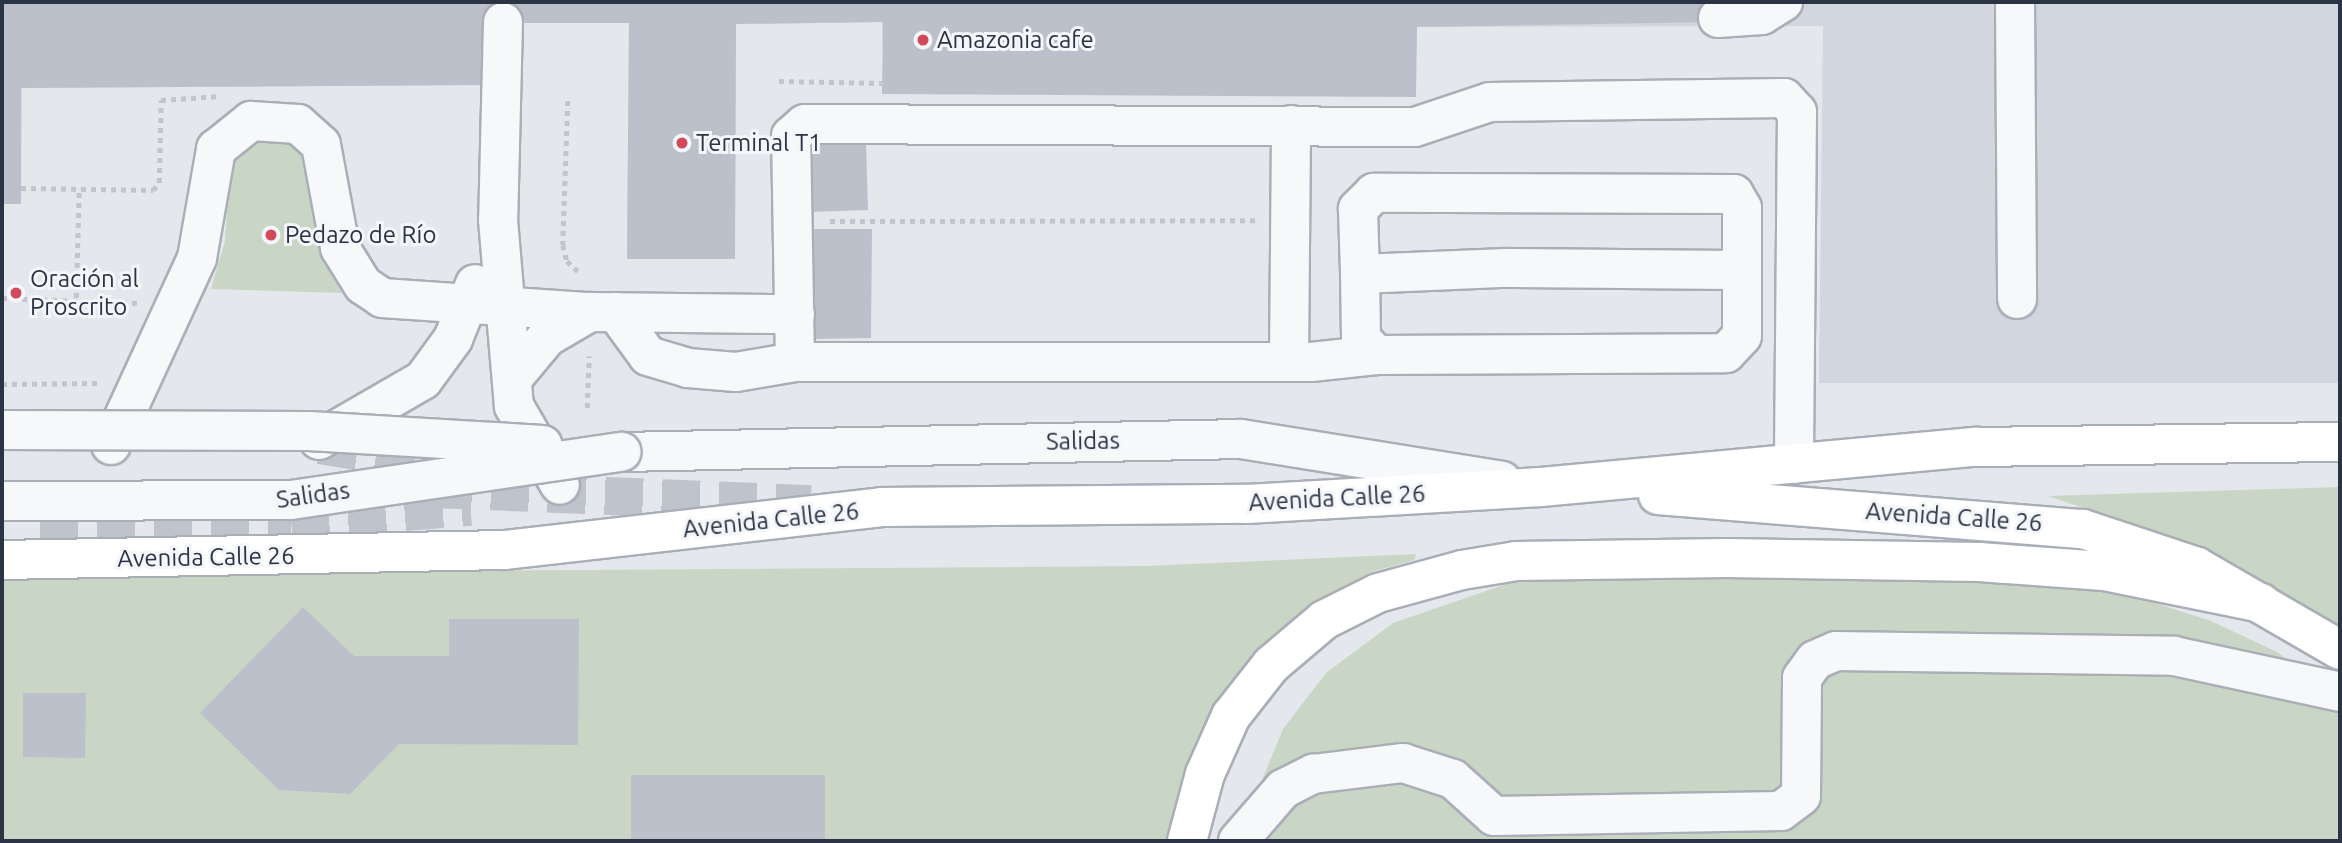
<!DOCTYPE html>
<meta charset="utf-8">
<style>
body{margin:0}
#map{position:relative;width:2342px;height:843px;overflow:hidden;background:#e4e7ec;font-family:Ubuntu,sans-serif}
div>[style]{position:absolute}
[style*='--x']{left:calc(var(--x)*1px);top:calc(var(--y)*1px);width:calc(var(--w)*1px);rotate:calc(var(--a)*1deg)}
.built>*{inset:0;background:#d2d6de}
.green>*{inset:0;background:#c9d6c5}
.building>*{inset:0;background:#bbc0ca}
.minor-tunnel>*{height:38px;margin-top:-19px;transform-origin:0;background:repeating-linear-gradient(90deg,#bfc3cb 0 38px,transparent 0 57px)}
.path>*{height:4.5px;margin-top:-2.25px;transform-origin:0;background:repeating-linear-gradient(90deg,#c2c5cb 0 5px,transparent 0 10px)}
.roads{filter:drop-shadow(2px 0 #a9aeb7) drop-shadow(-2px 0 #a9aeb7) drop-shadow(0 2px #a9aeb7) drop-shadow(0 -2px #a9aeb7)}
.minor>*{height:38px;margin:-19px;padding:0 19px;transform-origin:19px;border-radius:19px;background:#f7f8fa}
.major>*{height:38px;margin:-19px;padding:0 19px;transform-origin:19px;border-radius:19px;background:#fff}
.bridges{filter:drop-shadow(2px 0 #a9aeb7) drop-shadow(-2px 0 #a9aeb7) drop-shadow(0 2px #a9aeb7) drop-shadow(0 -2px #a9aeb7)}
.minor-bridge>*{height:38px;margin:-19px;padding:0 19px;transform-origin:19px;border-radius:19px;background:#f7f8fa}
.dots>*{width:19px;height:19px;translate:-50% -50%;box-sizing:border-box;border:4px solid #f4f6f9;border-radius:50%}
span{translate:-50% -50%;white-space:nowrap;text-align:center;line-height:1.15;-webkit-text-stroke:6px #f4f6f9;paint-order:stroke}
.poi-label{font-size:24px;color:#2b3445}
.left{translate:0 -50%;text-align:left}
.street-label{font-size:24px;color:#2b3445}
.frame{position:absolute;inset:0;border:4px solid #2b3445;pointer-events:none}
</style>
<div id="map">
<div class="built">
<div style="clip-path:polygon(2px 2px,2340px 2px,2340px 383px,1819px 383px,1823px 26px,1417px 27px,1416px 49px,882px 43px,882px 22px,736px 24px,735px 259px,627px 259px,629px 23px,483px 23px,483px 85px,22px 88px,21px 204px,2px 204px)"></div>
</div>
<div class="green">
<div style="clip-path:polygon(286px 137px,315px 166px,320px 256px,342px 293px,211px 289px,225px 241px,230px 158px,247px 142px)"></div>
<div style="clip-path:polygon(2340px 487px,2340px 638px,2187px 543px,2048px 496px)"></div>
<div style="clip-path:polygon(1416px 554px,1414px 560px,1371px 572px,1311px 606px,1172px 841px,2px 841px,2px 574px,1146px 566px)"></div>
<div style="clip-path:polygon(1833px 577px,2099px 585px,2211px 621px,2275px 651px,2340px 695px,2340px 841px,1246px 841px,1249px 812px,1283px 729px,1326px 673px,1393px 623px,1518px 580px)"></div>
</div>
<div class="building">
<div style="clip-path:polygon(2px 2px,1712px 2px,1713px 22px,1417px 27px,1416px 97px,882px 94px,883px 22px,736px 24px,735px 259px,627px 259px,629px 23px,483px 23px,483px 85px,21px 88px,21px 204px,2px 204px)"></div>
<div style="clip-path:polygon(866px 143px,868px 210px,809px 212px,807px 145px)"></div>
<div style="clip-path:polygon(812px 229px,872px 229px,871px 338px,812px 339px)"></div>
<div style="clip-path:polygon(303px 607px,354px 656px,449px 656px,449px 619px,579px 619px,578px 745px,399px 744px,350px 794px,279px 790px,200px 713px)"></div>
<div style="clip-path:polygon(23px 693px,86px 693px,85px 758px,23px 757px)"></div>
<div style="clip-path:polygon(631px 775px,825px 775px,825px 841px,631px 841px)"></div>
</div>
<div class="minor-tunnel">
<div style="--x:320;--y:445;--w:153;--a:9.4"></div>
<div style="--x:434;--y:489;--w:377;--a:2.3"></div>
<div style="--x:40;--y:520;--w:251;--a:0.2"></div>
<div style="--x:291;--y:521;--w:180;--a:-4.5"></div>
</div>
<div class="path">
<div style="--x:779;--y:81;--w:103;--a:1.1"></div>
<div style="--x:568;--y:101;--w:144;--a:92"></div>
<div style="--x:563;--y:245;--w:16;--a:76"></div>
<div style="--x:567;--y:261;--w:16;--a:43"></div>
<div style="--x:21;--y:188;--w:132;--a:0.9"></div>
<div style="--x:153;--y:190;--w:9;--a:-49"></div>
<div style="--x:159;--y:183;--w:83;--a:-88.6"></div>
<div style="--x:161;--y:100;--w:60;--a:-3.8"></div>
<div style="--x:830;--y:221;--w:425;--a:-0.1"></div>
<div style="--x:2;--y:298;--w:135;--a:2.1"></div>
<div style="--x:76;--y:298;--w:107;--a:-88.4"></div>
<div style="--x:2;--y:384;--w:97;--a:-0.6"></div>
<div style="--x:587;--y:408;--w:52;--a:-87.8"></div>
</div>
<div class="roads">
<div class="minor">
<div style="--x:2015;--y:2;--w:297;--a:89.6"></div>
<div style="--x:1718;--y:18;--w:44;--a:-3.9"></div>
<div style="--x:1762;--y:15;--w:25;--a:-32"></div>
<div style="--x:503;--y:22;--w:198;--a:91.4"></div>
<div style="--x:498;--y:220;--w:187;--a:85.1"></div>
<div style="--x:514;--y:406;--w:91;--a:59.8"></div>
<div style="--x:1360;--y:274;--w:65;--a:89.1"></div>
<div style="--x:1361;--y:339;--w:23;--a:45"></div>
<div style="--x:1377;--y:355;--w:349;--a:-0.3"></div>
<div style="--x:1726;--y:353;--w:23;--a:-47"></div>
<div style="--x:1742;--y:336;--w:128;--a:-90"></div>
<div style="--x:1742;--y:208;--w:16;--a:-120"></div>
<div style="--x:1734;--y:194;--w:360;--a:-179.8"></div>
<div style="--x:1374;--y:193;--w:23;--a:135"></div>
<div style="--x:1358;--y:209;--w:65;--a:88.2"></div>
<div style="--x:1360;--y:274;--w:146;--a:-2.4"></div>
<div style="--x:1506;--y:268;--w:236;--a:0.5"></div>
<div style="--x:616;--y:312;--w:54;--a:54"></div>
<div style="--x:648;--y:356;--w:42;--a:16.7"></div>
<div style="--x:688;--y:368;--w:48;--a:4.8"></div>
<div style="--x:736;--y:372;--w:60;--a:-9.6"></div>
<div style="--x:795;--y:362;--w:516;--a:0"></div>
<div style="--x:1311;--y:362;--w:66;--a:-6.1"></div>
<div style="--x:795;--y:362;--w:226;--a:-91"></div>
<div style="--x:791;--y:136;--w:18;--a:-41"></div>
<div style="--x:805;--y:124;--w:610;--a:0.28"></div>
<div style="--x:1415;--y:127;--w:79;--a:-18.4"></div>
<div style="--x:1490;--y:102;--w:294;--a:-0.8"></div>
<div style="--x:1784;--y:98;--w:19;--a:47"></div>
<div style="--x:1797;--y:112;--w:352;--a:90.5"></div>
<div style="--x:1289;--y:362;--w:237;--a:-89.5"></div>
<div style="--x:512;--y:379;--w:55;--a:-50.2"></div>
<div style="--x:547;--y:337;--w:50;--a:-30.2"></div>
<div style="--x:319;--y:440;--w:120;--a:-30"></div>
<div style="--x:423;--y:380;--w:51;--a:-53.8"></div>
<div style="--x:453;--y:339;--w:59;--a:-68.2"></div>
<div style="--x:111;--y:445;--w:206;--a:-65.3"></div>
<div style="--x:197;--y:258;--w:111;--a:-80.1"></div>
<div style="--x:216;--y:149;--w:45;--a:-38.7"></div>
<div style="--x:251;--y:121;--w:47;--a:3.7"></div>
<div style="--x:298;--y:124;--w:31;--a:42"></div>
<div style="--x:321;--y:145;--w:105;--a:79.5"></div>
<div style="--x:340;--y:248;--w:44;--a:58.1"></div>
<div style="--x:363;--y:285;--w:23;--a:34"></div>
<div style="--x:382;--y:298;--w:208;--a:3.9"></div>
<div style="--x:590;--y:312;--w:205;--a:0.6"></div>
<div style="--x:622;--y:452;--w:619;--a:-1.2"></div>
<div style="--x:1241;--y:439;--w:264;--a:9.1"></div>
<div style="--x:1238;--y:841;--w:69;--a:-49.1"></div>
<div style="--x:1283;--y:789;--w:34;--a:-27"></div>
<div style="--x:1313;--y:774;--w:91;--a:-7"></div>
<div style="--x:1403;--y:763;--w:52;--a:17.7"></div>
<div style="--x:1453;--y:779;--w:55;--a:42.1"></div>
<div style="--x:1494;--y:816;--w:287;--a:-1"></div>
<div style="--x:1781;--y:811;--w:25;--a:-37"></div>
<div style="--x:1801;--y:796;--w:118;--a:-89.5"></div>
<div style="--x:1802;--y:678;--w:22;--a:-54"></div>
<div style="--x:1815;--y:660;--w:23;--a:-23"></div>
<div style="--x:1836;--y:651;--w:338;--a:0.8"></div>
<div style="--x:2174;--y:656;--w:170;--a:12.2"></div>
</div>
<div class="major">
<div style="--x:1658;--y:495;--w:426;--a:4.6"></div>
<div style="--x:2083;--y:529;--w:120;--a:18.4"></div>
<div style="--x:2197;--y:567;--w:165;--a:30.1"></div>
<div style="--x:2;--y:560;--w:503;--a:-1.14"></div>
<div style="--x:505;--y:550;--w:378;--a:-6.5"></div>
<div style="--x:881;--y:507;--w:366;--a:-0.5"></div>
<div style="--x:1247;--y:504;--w:294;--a:-3.3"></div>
<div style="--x:1541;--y:487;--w:437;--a:-5.3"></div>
<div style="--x:1976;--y:447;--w:364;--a:-0.8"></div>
<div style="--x:1187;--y:841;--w:69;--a:-75"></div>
<div style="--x:1205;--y:774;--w:64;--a:-65.9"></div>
<div style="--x:1231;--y:716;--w:65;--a:-51.9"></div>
<div style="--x:1271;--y:665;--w:70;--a:-40.3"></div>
<div style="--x:1324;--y:620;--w:60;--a:-26.6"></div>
<div style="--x:1378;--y:593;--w:87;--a:-15.3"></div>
<div style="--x:1462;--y:570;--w:55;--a:-9.5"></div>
<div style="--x:1516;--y:561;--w:210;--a:-0.8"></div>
<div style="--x:1726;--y:558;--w:253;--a:0.9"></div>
<div style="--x:1979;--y:562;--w:125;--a:4.1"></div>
<div style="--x:2104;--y:571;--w:160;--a:11.5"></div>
</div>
</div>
<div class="bridges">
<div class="minor-bridge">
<div style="--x:2;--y:430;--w:307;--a:0.2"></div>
<div style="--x:309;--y:431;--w:234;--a:3.4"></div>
<div style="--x:2;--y:501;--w:289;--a:-0.2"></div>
<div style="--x:291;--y:500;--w:334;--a:-8.3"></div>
</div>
</div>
<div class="dots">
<div style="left:923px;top:40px;background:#d1495b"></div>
<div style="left:682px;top:143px;background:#d1495b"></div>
<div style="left:271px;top:235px;background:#d1495b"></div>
<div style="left:16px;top:293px;background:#d1495b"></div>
</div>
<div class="poi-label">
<span class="left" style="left:937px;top:40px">Amazonia cafe</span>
<span class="left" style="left:696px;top:143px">Terminal T1</span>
<span class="left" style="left:285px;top:235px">Pedazo de Río</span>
<span class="left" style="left:30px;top:293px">Oración al<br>Proscrito</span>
</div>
<div class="street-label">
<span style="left:1083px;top:441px;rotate:-1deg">Salidas</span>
<span style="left:313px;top:495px;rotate:-8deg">Salidas</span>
<span style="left:1337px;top:498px;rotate:-3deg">Avenida Calle 26</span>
<span style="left:1954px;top:517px;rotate:4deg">Avenida Calle 26</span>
<span style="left:771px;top:520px;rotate:-6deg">Avenida Calle 26</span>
<span style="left:206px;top:557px;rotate:-1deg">Avenida Calle 26</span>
</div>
<div class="frame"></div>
</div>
